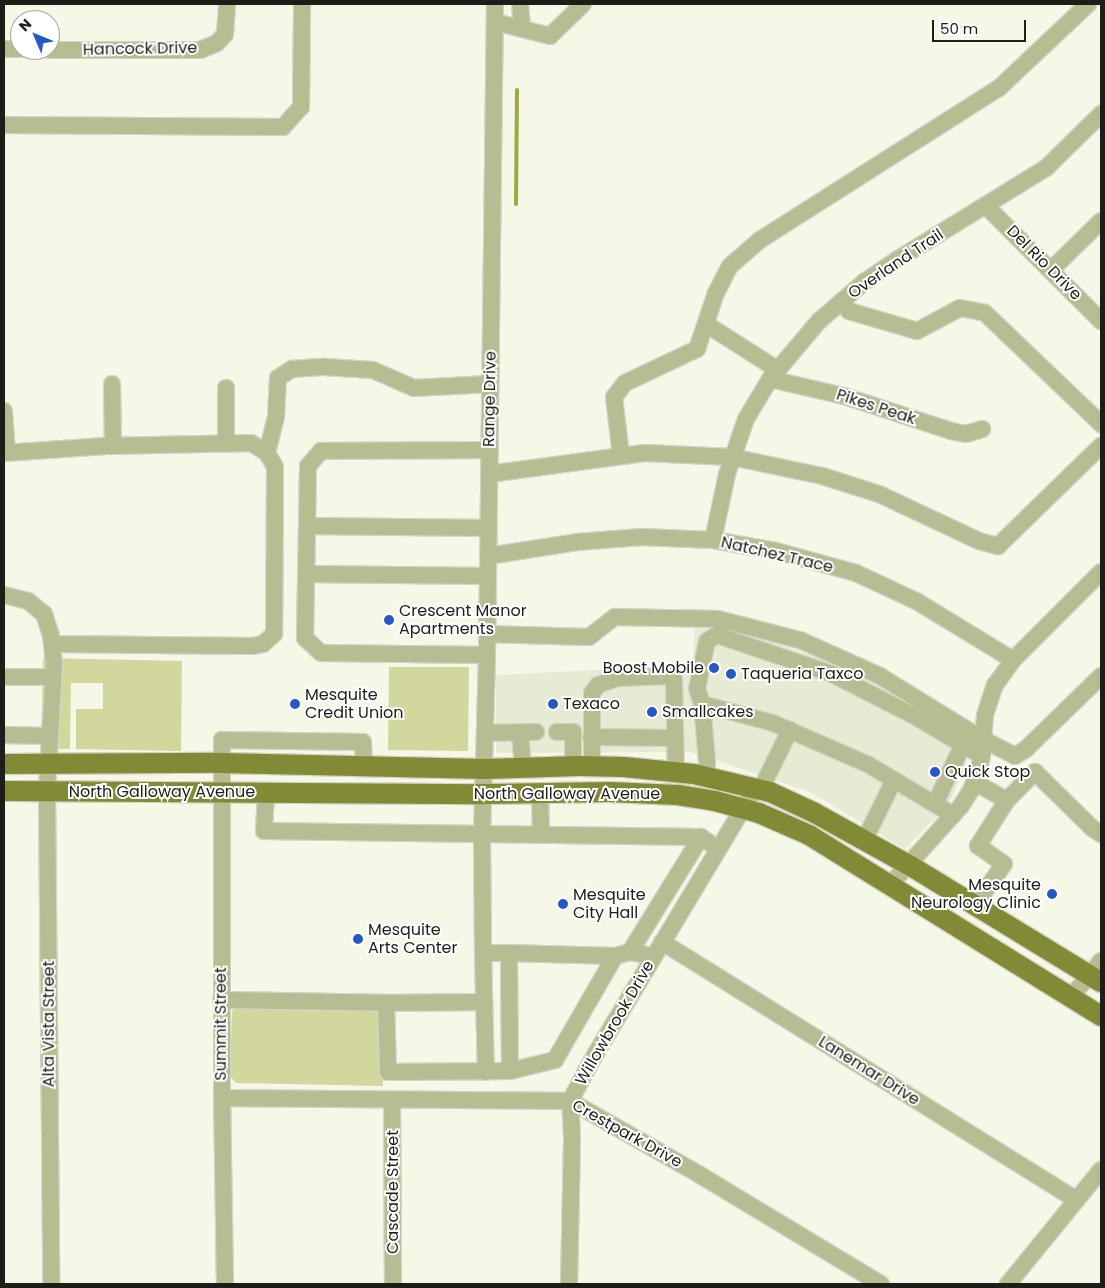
<!DOCTYPE html>
<style>
body{margin:0}
#map{position:relative;width:1105px;height:1288px;overflow:hidden;background:#f5f7e7;font-family:Poppins,sans-serif}
div>[style]{position:absolute}
[style*='--x']{left:calc(var(--x)*1px);top:calc(var(--y)*1px);width:calc(var(--w)*1px);rotate:calc(var(--a)*1deg)}
.built>*{inset:0;background:#e8ebd3}
.green>*{inset:0;background:#d1d79d}
.stream>*{height:4px;margin:-2px;padding:0 2px;transform-origin:2px;border-radius:2px;background:#a0a941}
.roads{filter:drop-shadow(1px 0 #d2d4c6) drop-shadow(-1px 0 #d2d4c6) drop-shadow(0 1px #d2d4c6) drop-shadow(0 -1px #d2d4c6)}
.minor>*{height:16px;margin:-8px;padding:0 8px;transform-origin:8px;border-radius:8px;background:#b7bc92}
.major>*{height:20px;margin:-10px;padding:0 10px;transform-origin:10px;border-radius:10px;background:#838a36}
.dots>*{width:14px;height:14px;translate:-50% -50%;box-sizing:border-box;border:2px solid #fff;border-radius:50%}
span{translate:-50% -50%;white-space:nowrap;text-align:center;line-height:1.15;-webkit-text-stroke:4px #fff;paint-order:stroke}
.street-label{font-size:16px;color:#1d1e18}
.poi-label{font-size:16px;color:#1d1e18}
.left{translate:0 -50%;text-align:left}
.right{translate:-100% -50%;text-align:right}
.frame{position:absolute;inset:0;border:5px solid #1d1e18;pointer-events:none}
.north{position:absolute;left:10px;top:10px;width:50px;height:50px;box-sizing:border-box;background:#fff;border:1px solid #a5a5a3;border-radius:50%;rotate:315deg;font-size:14px;font-weight:700;line-height:20px;text-align:center;color:#1d1e18}
.north::after{content:'';display:block;margin:auto;width:18px;height:22px;background:#2757c5;clip-path:polygon(50% 0,100% 100%,50% 72%,0 100%)}
.scale{position:absolute;left:932px;top:20px;width:94px;height:22px;box-sizing:border-box;border:2px solid #1d1e18;border-top:0;padding-left:6px;font-size:15px;line-height:18px;white-space:nowrap;color:#1d1e18;-webkit-text-stroke:4px #fff;paint-order:stroke}
</style>
<div id="map">
<div class="built">
<div style="clip-path:polygon(695px 623px,726px 626px,869px 675px,969px 736px,966px 767px,948px 805px,905px 849px,810px 792px,691px 752px,496px 753px,496px 675px,693px 665px)"></div>
</div>
<div class="green">
<div style="clip-path:polygon(43px 658px,182px 661px,181px 751px,76px 749px,76px 709px,103px 709px,103px 683px,71px 683px,70px 749px,41px 749px)"></div>
<div style="clip-path:polygon(389px 667px,469px 667px,468px 751px,388px 750px)"></div>
<div style="clip-path:polygon(236px 1007px,378px 1010px,384px 1020px,383px 1086px,236px 1083px,230px 1076px,232px 1011px)"></div>
</div>
<div class="stream">
<div style="--x:516;--y:204;--w:114;--a:-89.5"></div>
</div>
<div class="roads">
<div class="minor">
<div style="--x:520;--y:4;--w:25;--a:85"></div>
<div style="--x:495;--y:22;--w:57;--a:14.3"></div>
<div style="--x:550;--y:36;--w:46;--a:-44.1"></div>
<div style="--x:4;--y:49;--w:16;--a:0"></div>
<div style="--x:50;--y:50;--w:150;--a:0"></div>
<div style="--x:200;--y:50;--w:18;--a:-22"></div>
<div style="--x:217;--y:43;--w:12;--a:-48"></div>
<div style="--x:225;--y:34;--w:30;--a:-86"></div>
<div style="--x:4;--y:125;--w:279;--a:0.4"></div>
<div style="--x:283;--y:127;--w:27;--a:-48"></div>
<div style="--x:301;--y:107;--w:103;--a:-89.4"></div>
<div style="--x:986;--y:206;--w:163;--a:45"></div>
<div style="--x:1051;--y:270;--w:70;--a:-44.4"></div>
<div style="--x:842;--y:301;--w:12;--a:55"></div>
<div style="--x:849;--y:311;--w:71;--a:16.4"></div>
<div style="--x:917;--y:331;--w:49;--a:-28.1"></div>
<div style="--x:960;--y:308;--w:25;--a:11"></div>
<div style="--x:985;--y:313;--w:161;--a:43.7"></div>
<div style="--x:706;--y:324;--w:85;--a:32.6"></div>
<div style="--x:770;--y:379;--w:76;--a:12.9"></div>
<div style="--x:844;--y:396;--w:113;--a:18.1"></div>
<div style="--x:951;--y:431;--w:15;--a:11"></div>
<div style="--x:966;--y:434;--w:17;--a:-17"></div>
<div style="--x:112;--y:384;--w:62;--a:89.1"></div>
<div style="--x:4;--y:411;--w:42;--a:85.9"></div>
<div style="--x:226;--y:444;--w:56;--a:-90"></div>
<div style="--x:4;--y:453;--w:102;--a:-3.9"></div>
<div style="--x:106;--y:446;--w:145;--a:-1.2"></div>
<div style="--x:251;--y:443;--w:19;--a:32"></div>
<div style="--x:267;--y:453;--w:16;--a:60"></div>
<div style="--x:275;--y:467;--w:167;--a:90.3"></div>
<div style="--x:274;--y:634;--w:15;--a:138"></div>
<div style="--x:263;--y:644;--w:10;--a:169"></div>
<div style="--x:253;--y:646;--w:201;--a:-179.4"></div>
<div style="--x:267;--y:453;--w:38;--a:-76"></div>
<div style="--x:276;--y:416;--w:38;--a:-87"></div>
<div style="--x:278;--y:378;--w:17;--a:-33"></div>
<div style="--x:292;--y:369;--w:32;--a:-4"></div>
<div style="--x:324;--y:367;--w:49;--a:3.5"></div>
<div style="--x:373;--y:370;--w:45;--a:23.7"></div>
<div style="--x:414;--y:388;--w:76;--a:-3"></div>
<div style="--x:621;--y:456;--w:59;--a:-96.8"></div>
<div style="--x:614;--y:397;--w:18;--a:-52"></div>
<div style="--x:625;--y:383;--w:80;--a:-25.3"></div>
<div style="--x:697;--y:349;--w:59;--a:-71.3"></div>
<div style="--x:716;--y:293;--w:30;--a:-63"></div>
<div style="--x:730;--y:266;--w:40;--a:-41"></div>
<div style="--x:760;--y:240;--w:283;--a:-32.5"></div>
<div style="--x:999;--y:88;--w:122;--a:-43.3"></div>
<div style="--x:489;--y:474;--w:157;--a:-7.7"></div>
<div style="--x:645;--y:453;--w:87;--a:2.6"></div>
<div style="--x:732;--y:457;--w:92;--a:11.9"></div>
<div style="--x:822;--y:476;--w:60;--a:17.5"></div>
<div style="--x:879;--y:494;--w:110;--a:25.2"></div>
<div style="--x:979;--y:541;--w:20;--a:15"></div>
<div style="--x:998;--y:546;--w:144;--a:-44.2"></div>
<div style="--x:307;--y:526;--w:182;--a:0.6"></div>
<div style="--x:713;--y:540;--w:67;--a:-78"></div>
<div style="--x:727;--y:474;--w:58;--a:-70.9"></div>
<div style="--x:746;--y:419;--w:47;--a:-59"></div>
<div style="--x:770;--y:379;--w:76;--a:-49.8"></div>
<div style="--x:819;--y:321;--w:60;--a:-40.9"></div>
<div style="--x:864;--y:282;--w:41;--a:-34.1"></div>
<div style="--x:898;--y:259;--w:174;--a:-31.6"></div>
<div style="--x:1046;--y:168;--w:77;--a:-44.5"></div>
<div style="--x:488;--y:556;--w:90;--a:-8.9"></div>
<div style="--x:577;--y:542;--w:65;--a:-4.4"></div>
<div style="--x:642;--y:537;--w:71;--a:2.4"></div>
<div style="--x:713;--y:540;--w:64;--a:9.9"></div>
<div style="--x:776;--y:551;--w:83;--a:15.4"></div>
<div style="--x:856;--y:573;--w:68;--a:25.1"></div>
<div style="--x:918;--y:602;--w:111;--a:31.4"></div>
<div style="--x:306;--y:574;--w:182;--a:0.6"></div>
<div style="--x:4;--y:595;--w:25;--a:14"></div>
<div style="--x:28;--y:601;--w:21;--a:39"></div>
<div style="--x:44;--y:614;--w:22;--a:72"></div>
<div style="--x:51;--y:635;--w:30;--a:84"></div>
<div style="--x:54;--y:665;--w:126;--a:93.2"></div>
<div style="--x:47;--y:791;--w:493;--a:89.5"></div>
<div style="--x:487;--y:634;--w:102;--a:1.7"></div>
<div style="--x:589;--y:637;--w:33;--a:-38"></div>
<div style="--x:615;--y:617;--w:103;--a:1.1"></div>
<div style="--x:718;--y:619;--w:85;--a:14.4"></div>
<div style="--x:800;--y:640;--w:88;--a:24.2"></div>
<div style="--x:880;--y:676;--w:120;--a:31.7"></div>
<div style="--x:982;--y:739;--w:37;--a:27"></div>
<div style="--x:1015;--y:756;--w:13;--a:-32"></div>
<div style="--x:1026;--y:749;--w:105;--a:-44.2"></div>
<div style="--x:487;--y:655;--w:166;--a:-179.3"></div>
<div style="--x:321;--y:653;--w:22;--a:-137"></div>
<div style="--x:305;--y:638;--w:172;--a:-89"></div>
<div style="--x:308;--y:466;--w:20;--a:-49"></div>
<div style="--x:321;--y:451;--w:169;--a:-0.3"></div>
<div style="--x:4;--y:677;--w:49;--a:0"></div>
<div style="--x:702;--y:704;--w:16;--a:-108"></div>
<div style="--x:697;--y:689;--w:49;--a:-78.2"></div>
<div style="--x:707;--y:641;--w:12;--a:-31"></div>
<div style="--x:717;--y:635;--w:121;--a:18.7"></div>
<div style="--x:832;--y:674;--w:97;--a:27.1"></div>
<div style="--x:918;--y:718;--w:74;--a:30.7"></div>
<div style="--x:557;--y:732;--w:16;--a:0"></div>
<div style="--x:573;--y:732;--w:34;--a:90"></div>
<div style="--x:486;--y:733;--w:50;--a:-1.1"></div>
<div style="--x:520;--y:733;--w:35;--a:85"></div>
<div style="--x:4;--y:735;--w:46;--a:1.2"></div>
<div style="--x:591;--y:737;--w:84;--a:0.7"></div>
<div style="--x:592;--y:766;--w:73;--a:-90"></div>
<div style="--x:592;--y:693;--w:10;--a:-53"></div>
<div style="--x:598;--y:685;--w:20;--a:-20"></div>
<div style="--x:617;--y:678;--w:54;--a:-2.1"></div>
<div style="--x:671;--y:676;--w:5;--a:53"></div>
<div style="--x:674;--y:680;--w:92;--a:88.8"></div>
<div style="--x:706;--y:776;--w:15;--a:-86"></div>
<div style="--x:707;--y:761;--w:57;--a:-95"></div>
<div style="--x:702;--y:704;--w:73;--a:15"></div>
<div style="--x:773;--y:723;--w:105;--a:23.6"></div>
<div style="--x:869;--y:765;--w:98;--a:30.8"></div>
<div style="--x:974;--y:782;--w:38;--a:29"></div>
<div style="--x:1007;--y:800;--w:40;--a:-45"></div>
<div style="--x:1035;--y:772;--w:80;--a:44.5"></div>
<div style="--x:1092;--y:828;--w:11;--a:34"></div>
<div style="--x:761;--y:789;--w:66;--a:-63.8"></div>
<div style="--x:266;--y:793;--w:38;--a:93"></div>
<div style="--x:264;--y:831;--w:218;--a:0.8"></div>
<div style="--x:482;--y:834;--w:179;--a:-88.4"></div>
<div style="--x:487;--y:655;--w:651;--a:-89.3"></div>
<div style="--x:540;--y:793;--w:42;--a:88.6"></div>
<div style="--x:935;--y:804;--w:64;--a:-65"></div>
<div style="--x:865;--y:839;--w:66;--a:-63.8"></div>
<div style="--x:890;--y:885;--w:106;--a:-48.1"></div>
<div style="--x:961;--y:806;--w:19;--a:-58"></div>
<div style="--x:971;--y:790;--w:15;--a:-67"></div>
<div style="--x:977;--y:776;--w:21;--a:-76"></div>
<div style="--x:982;--y:756;--w:41;--a:-85.8"></div>
<div style="--x:985;--y:715;--w:32;--a:-72"></div>
<div style="--x:995;--y:685;--w:31;--a:-54"></div>
<div style="--x:1013;--y:660;--w:124;--a:-45"></div>
<div style="--x:975;--y:905;--w:50;--a:-54.7"></div>
<div style="--x:1004;--y:864;--w:32;--a:-145"></div>
<div style="--x:978;--y:846;--w:54;--a:-57.8"></div>
<div style="--x:662;--y:942;--w:488;--a:31.9"></div>
<div style="--x:630;--y:952;--w:135;--a:-58.3"></div>
<div style="--x:483;--y:953;--w:119;--a:88.6"></div>
<div style="--x:509;--y:953;--w:106;--a:1.6"></div>
<div style="--x:653;--y:956;--w:23;--a:-170"></div>
<div style="--x:630;--y:952;--w:16;--a:165"></div>
<div style="--x:615;--y:956;--w:120;--a:120"></div>
<div style="--x:555;--y:1060;--w:46;--a:166.3"></div>
<div style="--x:510;--y:1071;--w:118;--a:-90.5"></div>
<div style="--x:509;--y:953;--w:26;--a:180"></div>
<div style="--x:483;--y:953;--w:119;--a:-90.5"></div>
<div style="--x:482;--y:834;--w:219;--a:0.8"></div>
<div style="--x:701;--y:837;--w:21;--a:35"></div>
<div style="--x:1071;--y:997;--w:47;--a:-50.2"></div>
<div style="--x:221;--y:1000;--w:165;--a:1"></div>
<div style="--x:386;--y:1003;--w:69;--a:88.3"></div>
<div style="--x:388;--y:1072;--w:122;--a:-0.5"></div>
<div style="--x:386;--y:1003;--w:98;--a:-0.6"></div>
<div style="--x:222;--y:1098;--w:348;--a:0.5"></div>
<div style="--x:570;--y:1101;--w:150;--a:29.6"></div>
<div style="--x:700;--y:1175;--w:211;--a:31.1"></div>
<div style="--x:392;--y:1100;--w:184;--a:89.7"></div>
<div style="--x:225;--y:1284;--w:186;--a:-90.9"></div>
<div style="--x:222;--y:1098;--w:358;--a:-90"></div>
<div style="--x:222;--y:740;--w:141;--a:0.8"></div>
<div style="--x:363;--y:742;--w:24;--a:88"></div>
<div style="--x:569;--y:1284;--w:148;--a:-88.8"></div>
<div style="--x:572;--y:1136;--w:35;--a:-93"></div>
<div style="--x:570;--y:1101;--w:55;--a:-61.6"></div>
<div style="--x:596;--y:1053;--w:309;--a:-59"></div>
<div style="--x:1008;--y:1284;--w:147;--a:-50.8"></div>
</div>
<div class="major">
<div style="--x:4;--y:764;--w:217;--a:-0.3"></div>
<div style="--x:221;--y:763;--w:264;--a:1.3"></div>
<div style="--x:485;--y:769;--w:94;--a:-1.8"></div>
<div style="--x:579;--y:766;--w:45;--a:1.3"></div>
<div style="--x:624;--y:767;--w:70;--a:5.7"></div>
<div style="--x:694;--y:774;--w:78;--a:13.3"></div>
<div style="--x:770;--y:792;--w:50;--a:25"></div>
<div style="--x:815;--y:813;--w:107;--a:29"></div>
<div style="--x:909;--y:865;--w:225;--a:31.4"></div>
<div style="--x:4;--y:791;--w:480;--a:0.4"></div>
<div style="--x:484;--y:794;--w:125;--a:-0.9"></div>
<div style="--x:609;--y:792;--w:69;--a:2.5"></div>
<div style="--x:678;--y:795;--w:37;--a:9"></div>
<div style="--x:715;--y:801;--w:46;--a:15.3"></div>
<div style="--x:759;--y:813;--w:55;--a:23.7"></div>
<div style="--x:809;--y:835;--w:344;--a:31.8"></div>
</div>
</div>
<div class="dots">
<div style="left:389px;top:620px;background:#2757c5"></div>
<div style="left:714px;top:668px;background:#2757c5"></div>
<div style="left:731px;top:674px;background:#2757c5"></div>
<div style="left:295px;top:704px;background:#2757c5"></div>
<div style="left:553px;top:704px;background:#2757c5"></div>
<div style="left:652px;top:712px;background:#2757c5"></div>
<div style="left:935px;top:772px;background:#2757c5"></div>
<div style="left:1052px;top:894px;background:#2757c5"></div>
<div style="left:563px;top:904px;background:#2757c5"></div>
<div style="left:358px;top:939px;background:#2757c5"></div>
</div>
<div class="street-label">
<span style="left:140px;top:49px;rotate:-1deg">Hancock Drive</span>
<span style="left:1044px;top:263px;rotate:45deg">Del Rio Drive</span>
<span style="left:896px;top:264px;rotate:-34deg">Overland Trail</span>
<span style="left:490px;top:399px;rotate:-89deg">Range Drive</span>
<span style="left:876px;top:407px;rotate:18deg">Pikes Peak</span>
<span style="left:777px;top:555px;rotate:13deg">Natchez Trace</span>
<span style="left:162px;top:792px">North Galloway Avenue</span>
<span style="left:567px;top:794px">North Galloway Avenue</span>
<span style="left:615px;top:1023px;rotate:-60deg">Willowbrook Drive</span>
<span style="left:49px;top:1024px;rotate:-90deg">Alta Vista Street</span>
<span style="left:221px;top:1024px;rotate:-90deg">Summit Street</span>
<span style="left:869px;top:1071px;rotate:32deg">Lanemar Drive</span>
<span style="left:627px;top:1134px;rotate:29deg">Crestpark Drive</span>
<span style="left:393px;top:1192px;rotate:-90deg">Cascade Street</span>
</div>
<div class="poi-label">
<span class="left" style="left:399px;top:620px">Crescent Manor<br>Apartments</span>
<span class="right" style="left:704px;top:668px">Boost Mobile</span>
<span class="left" style="left:741px;top:674px">Taqueria Taxco</span>
<span class="left" style="left:305px;top:704px">Mesquite<br>Credit Union</span>
<span class="left" style="left:563px;top:704px">Texaco</span>
<span class="left" style="left:662px;top:712px">Smallcakes</span>
<span class="left" style="left:945px;top:772px">Quick Stop</span>
<span class="right" style="left:1041px;top:894px">Mesquite<br>Neurology Clinic</span>
<span class="left" style="left:573px;top:904px">Mesquite<br>City Hall</span>
<span class="left" style="left:368px;top:939px">Mesquite<br>Arts Center</span>
</div>
<div class="frame"></div>
<div class="north">N</div>
<div class="scale">50 m</div>
</div>
